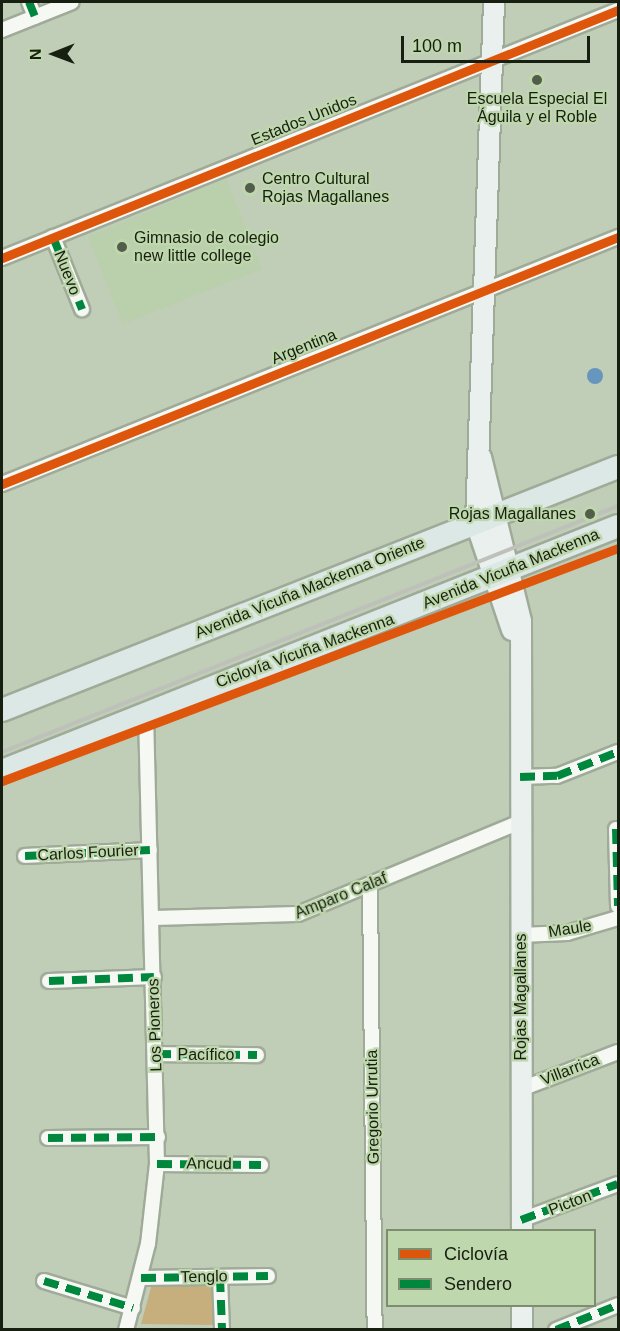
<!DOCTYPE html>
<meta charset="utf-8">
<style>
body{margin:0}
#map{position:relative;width:620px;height:1331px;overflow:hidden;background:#c0cdb7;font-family:Arial,sans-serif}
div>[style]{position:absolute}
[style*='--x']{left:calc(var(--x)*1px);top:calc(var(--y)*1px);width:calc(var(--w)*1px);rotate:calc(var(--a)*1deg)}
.built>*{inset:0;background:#bacfab}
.green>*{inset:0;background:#c6ae7d}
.water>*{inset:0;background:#6696bd}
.round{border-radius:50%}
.roads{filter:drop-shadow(2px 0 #9faa98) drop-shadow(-2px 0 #9faa98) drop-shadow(0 2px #9faa98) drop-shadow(0 -2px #9faa98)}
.minor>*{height:14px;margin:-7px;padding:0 7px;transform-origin:7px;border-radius:7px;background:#f6f8f4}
.secondary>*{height:20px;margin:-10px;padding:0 10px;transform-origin:10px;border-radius:10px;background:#e9f0ed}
.primary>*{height:22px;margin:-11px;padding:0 11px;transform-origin:11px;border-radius:11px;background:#dce8e5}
.rail>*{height:4px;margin:-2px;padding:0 2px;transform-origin:2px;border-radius:2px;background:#bdc1ba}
.quiet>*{height:8px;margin-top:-4px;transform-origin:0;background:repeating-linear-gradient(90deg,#00873e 0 15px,transparent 0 23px)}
.cycleway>*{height:9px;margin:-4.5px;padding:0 4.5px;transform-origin:4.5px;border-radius:4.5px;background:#de560c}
.dots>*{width:16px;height:16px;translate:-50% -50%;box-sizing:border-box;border:3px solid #bfd7ad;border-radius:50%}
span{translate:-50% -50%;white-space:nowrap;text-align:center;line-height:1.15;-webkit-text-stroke:4.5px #bfd7ad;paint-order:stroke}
.poi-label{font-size:16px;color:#172010}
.left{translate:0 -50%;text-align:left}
.right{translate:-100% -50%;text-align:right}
.street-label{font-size:16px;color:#172010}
.frame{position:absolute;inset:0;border:3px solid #172010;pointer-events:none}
.legend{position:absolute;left:386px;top:1229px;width:210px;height:78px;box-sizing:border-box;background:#bfd7ad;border:2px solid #7c8e6e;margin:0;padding:8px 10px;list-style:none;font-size:18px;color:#172010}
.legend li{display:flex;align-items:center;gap:12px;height:30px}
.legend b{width:30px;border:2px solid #7c8e6e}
.north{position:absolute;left:24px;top:24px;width:60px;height:60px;-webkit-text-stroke:4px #bfd7ad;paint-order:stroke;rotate:269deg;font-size:16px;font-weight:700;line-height:24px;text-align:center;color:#172010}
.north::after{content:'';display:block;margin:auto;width:21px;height:27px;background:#172010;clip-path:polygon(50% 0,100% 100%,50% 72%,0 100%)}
.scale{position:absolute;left:401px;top:36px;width:189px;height:27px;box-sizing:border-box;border:3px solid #172010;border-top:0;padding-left:8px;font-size:18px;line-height:21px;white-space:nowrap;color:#172010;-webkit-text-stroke:4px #bfd7ad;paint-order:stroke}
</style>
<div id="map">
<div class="built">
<div style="clip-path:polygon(226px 179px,262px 269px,123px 324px,88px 237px)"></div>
</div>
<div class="green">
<div style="clip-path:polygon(213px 1283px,214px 1325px,141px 1324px,152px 1284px)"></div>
</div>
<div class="water">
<div class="round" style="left:587px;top:368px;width:16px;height:16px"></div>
</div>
<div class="roads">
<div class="minor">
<div style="--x:29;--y:2;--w:16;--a:68"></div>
<div style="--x:2;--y:30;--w:75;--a:-21.8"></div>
<div style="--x:53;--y:237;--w:78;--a:68.1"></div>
<div style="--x:2;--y:258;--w:664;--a:-21.93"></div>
<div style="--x:2;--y:484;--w:664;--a:-21.85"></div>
<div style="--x:520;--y:777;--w:37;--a:-2"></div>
<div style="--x:557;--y:776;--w:66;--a:-21.5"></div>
<div style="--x:616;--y:829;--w:77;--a:88.5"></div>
<div style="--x:25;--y:856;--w:125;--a:-2.7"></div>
<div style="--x:370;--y:885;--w:445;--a:89.4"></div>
<div style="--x:152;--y:918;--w:146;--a:-1.6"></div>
<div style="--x:298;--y:914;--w:240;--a:-22.5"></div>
<div style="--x:520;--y:935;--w:47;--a:-2.4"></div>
<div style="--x:567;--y:933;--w:53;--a:-16.4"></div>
<div style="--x:49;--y:981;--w:105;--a:-2.2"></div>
<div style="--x:156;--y:1054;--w:101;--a:0.6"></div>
<div style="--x:521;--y:1089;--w:104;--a:-20.9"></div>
<div style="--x:48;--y:1138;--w:110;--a:-0.5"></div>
<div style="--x:157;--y:1164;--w:104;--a:0.6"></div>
<div style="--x:521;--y:1220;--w:103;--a:-20.4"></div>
<div style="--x:220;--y:1277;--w:53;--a:87.8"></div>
<div style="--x:141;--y:1278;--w:127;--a:-0.9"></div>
<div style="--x:44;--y:1281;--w:93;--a:16.9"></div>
<div style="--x:126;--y:1330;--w:89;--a:-75.7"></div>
<div style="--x:148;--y:1244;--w:81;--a:-83.6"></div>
<div style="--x:157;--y:1164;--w:447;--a:-91.4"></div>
<div style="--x:556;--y:1330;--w:67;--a:-22"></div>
</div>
<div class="secondary">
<div style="--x:494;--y:2;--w:521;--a:91.98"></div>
<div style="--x:476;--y:523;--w:113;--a:71.4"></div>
<div style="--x:481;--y:457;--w:169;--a:76.3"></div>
<div style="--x:521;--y:621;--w:609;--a:89.91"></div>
<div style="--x:522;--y:1306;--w:24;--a:90"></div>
</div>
<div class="primary">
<div style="--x:2;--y:710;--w:662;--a:-21.53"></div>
<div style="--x:2;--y:771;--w:663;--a:-21.69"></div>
</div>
</div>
<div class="rail">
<div style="--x:2;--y:752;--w:663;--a:-21.77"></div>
</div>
<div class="quiet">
<div style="--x:29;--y:2;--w:16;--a:68"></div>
<div style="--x:53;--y:237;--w:78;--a:68.1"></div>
<div style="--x:520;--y:777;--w:37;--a:-2"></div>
<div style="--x:557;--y:776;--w:66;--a:-21.5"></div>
<div style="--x:616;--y:829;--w:77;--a:88.5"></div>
<div style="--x:25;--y:856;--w:125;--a:-2.7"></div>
<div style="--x:49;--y:981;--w:105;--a:-2.2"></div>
<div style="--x:156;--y:1054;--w:101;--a:0.6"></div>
<div style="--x:48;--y:1138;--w:110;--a:-0.5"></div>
<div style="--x:157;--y:1164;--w:104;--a:0.6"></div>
<div style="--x:521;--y:1220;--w:103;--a:-20.4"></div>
<div style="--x:220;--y:1277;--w:53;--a:87.8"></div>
<div style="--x:141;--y:1278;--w:127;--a:-0.9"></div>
<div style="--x:44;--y:1281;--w:93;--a:16.9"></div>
<div style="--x:556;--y:1330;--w:67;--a:-22"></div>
</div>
<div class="cycleway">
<div style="--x:2;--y:258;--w:664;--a:-21.93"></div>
<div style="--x:2;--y:484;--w:664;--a:-21.85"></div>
<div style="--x:2;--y:781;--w:659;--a:-20.72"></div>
</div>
<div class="dots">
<div style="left:537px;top:80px;background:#525d4a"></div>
<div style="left:250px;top:188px;background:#525d4a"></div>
<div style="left:122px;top:247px;background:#525d4a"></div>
<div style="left:590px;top:514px;background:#525d4a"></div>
</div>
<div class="poi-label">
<span style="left:537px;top:108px">Escuela Especial El<br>Águila y el Roble</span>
<span class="left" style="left:262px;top:188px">Centro Cultural<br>Rojas Magallanes</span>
<span class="left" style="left:134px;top:247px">Gimnasio de colegio<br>new little college</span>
<span class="right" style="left:576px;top:514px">Rojas Magallanes</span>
</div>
<div class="street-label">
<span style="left:304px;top:120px;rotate:-22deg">Estados Unidos</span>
<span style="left:67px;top:273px;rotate:68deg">Nuevo</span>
<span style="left:304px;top:347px;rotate:-22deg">Argentina</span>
<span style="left:511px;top:569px;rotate:-22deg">Avenida Vicuña Mackenna</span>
<span style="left:310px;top:588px;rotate:-22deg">Avenida Vicuña Mackenna Oriente</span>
<span style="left:305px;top:651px;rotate:-20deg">Ciclovía Vicuña Mackenna</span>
<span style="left:88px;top:853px;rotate:-3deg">Carlos Fourier</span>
<span style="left:341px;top:896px;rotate:-22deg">Amparo Calaf</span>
<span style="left:570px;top:929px;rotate:-9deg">Maule</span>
<span style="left:521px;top:997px;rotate:-90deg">Rojas Magallanes</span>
<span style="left:155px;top:1025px;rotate:-92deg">Los Pioneros</span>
<span style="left:206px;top:1055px">Pacífico</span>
<span style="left:570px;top:1070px;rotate:-21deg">Villarrica</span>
<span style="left:373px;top:1107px;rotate:-91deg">Gregorio Urrutia</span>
<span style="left:209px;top:1164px;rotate:1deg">Ancud</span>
<span style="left:570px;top:1203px;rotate:-21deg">Picton</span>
<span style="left:204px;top:1277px;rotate:-1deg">Tenglo</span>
</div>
<div class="frame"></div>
<ul class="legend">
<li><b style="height:8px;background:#de560c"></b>Ciclovía</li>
<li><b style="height:8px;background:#00873e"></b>Sendero</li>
</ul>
<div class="north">N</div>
<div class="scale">100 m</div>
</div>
